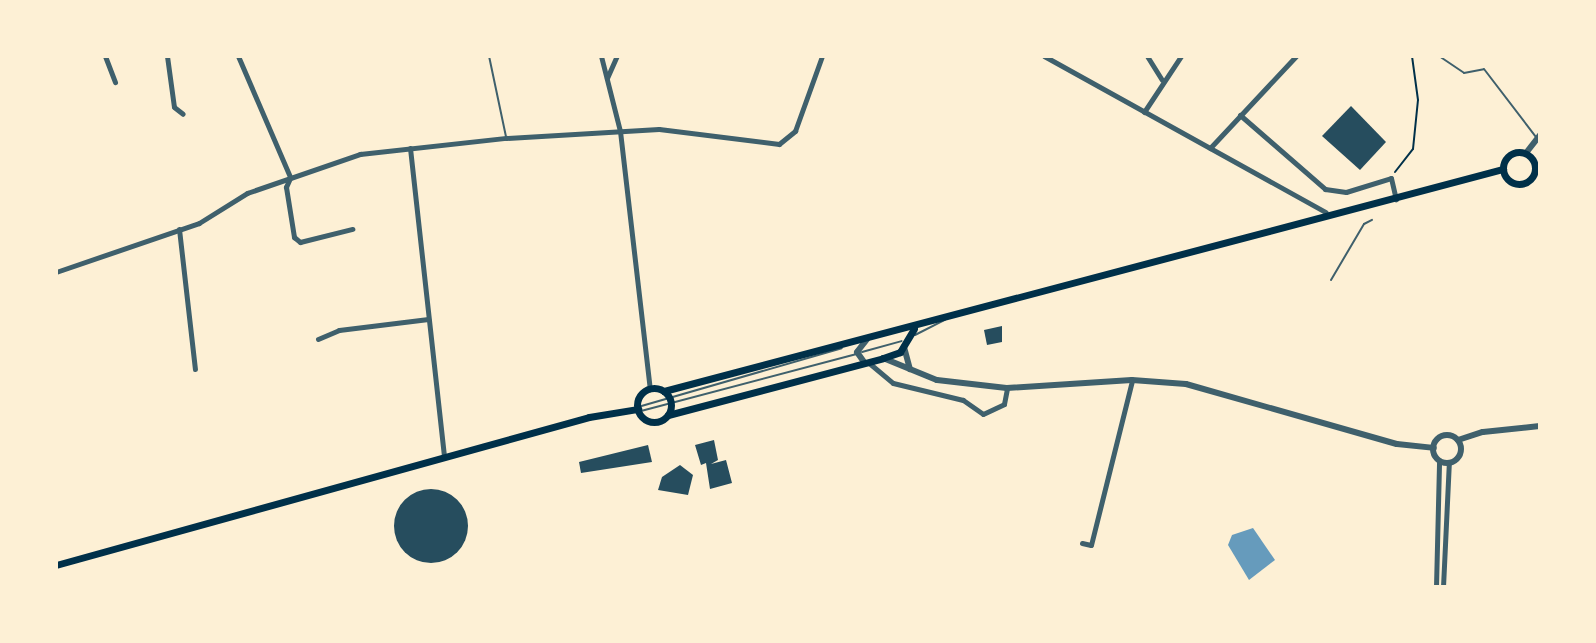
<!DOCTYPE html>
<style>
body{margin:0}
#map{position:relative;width:1596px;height:643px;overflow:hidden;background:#fdf0d5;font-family:Helvetica,sans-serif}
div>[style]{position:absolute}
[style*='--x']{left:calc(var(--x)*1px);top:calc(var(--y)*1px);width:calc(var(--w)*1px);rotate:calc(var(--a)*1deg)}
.water>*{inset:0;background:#669bbc}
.building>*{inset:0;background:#264d5e}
.round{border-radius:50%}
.path>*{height:2px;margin:-1px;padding:0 1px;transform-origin:1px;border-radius:1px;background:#003049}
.service>*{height:2px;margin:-1px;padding:0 1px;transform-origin:1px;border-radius:1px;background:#3f606c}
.minor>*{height:5px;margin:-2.5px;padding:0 2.5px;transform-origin:2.5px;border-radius:2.5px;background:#3f606c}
.tertiary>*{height:6px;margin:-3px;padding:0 3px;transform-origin:3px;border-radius:3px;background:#3f606c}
.tertiary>.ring{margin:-3px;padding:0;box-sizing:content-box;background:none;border:6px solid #3f606c;border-radius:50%}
.secondary>*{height:7px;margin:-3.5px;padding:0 3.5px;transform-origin:3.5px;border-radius:3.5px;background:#003049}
.secondary>.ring{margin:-3.5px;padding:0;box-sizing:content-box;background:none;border:7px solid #003049;border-radius:50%}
span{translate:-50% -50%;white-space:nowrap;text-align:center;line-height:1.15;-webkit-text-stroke:6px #fdf0d5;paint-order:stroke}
.frame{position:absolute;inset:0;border:58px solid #fdf0d5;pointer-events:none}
</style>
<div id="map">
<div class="water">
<div style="clip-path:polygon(1253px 528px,1275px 560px,1249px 580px,1228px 545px,1232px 535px)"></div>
</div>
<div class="building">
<div style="clip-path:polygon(1351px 106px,1386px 142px,1360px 170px,1322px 136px)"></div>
<div style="clip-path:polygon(1002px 326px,1002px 342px,987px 345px,984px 330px)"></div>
<div style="clip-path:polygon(714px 440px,718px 460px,711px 464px,726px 460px,732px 483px,710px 489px,706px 463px,701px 465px,695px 445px)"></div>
<div style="clip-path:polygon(648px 445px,652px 462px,581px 473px,579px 462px)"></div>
<div style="clip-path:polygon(680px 465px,693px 475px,688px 495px,658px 490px,662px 477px)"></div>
<div class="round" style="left:394px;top:489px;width:74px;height:74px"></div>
</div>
<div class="path">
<div style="--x:1395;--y:172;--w:29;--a:-52"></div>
<div style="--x:1413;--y:149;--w:49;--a:-84.2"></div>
<div style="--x:1418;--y:100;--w:44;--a:-97.8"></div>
</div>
<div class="service">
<div style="--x:489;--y:56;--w:83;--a:78.1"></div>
<div style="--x:1439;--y:56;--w:30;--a:34"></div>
<div style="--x:1464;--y:73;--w:20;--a:-11"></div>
<div style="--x:1484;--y:69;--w:86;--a:52.6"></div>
<div style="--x:1331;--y:280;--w:65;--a:-59.5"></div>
<div style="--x:1364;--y:224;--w:9;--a:-27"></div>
<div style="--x:915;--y:335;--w:34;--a:-27"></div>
<div style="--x:862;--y:352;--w:41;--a:-15.4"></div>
<div style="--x:638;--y:407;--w:212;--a:-16.1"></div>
<div style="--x:641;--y:411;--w:222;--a:-14.8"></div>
</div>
<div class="minor">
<div style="--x:105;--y:56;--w:28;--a:69"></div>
<div style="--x:167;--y:56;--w:51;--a:82.2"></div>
<div style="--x:174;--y:107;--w:11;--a:38"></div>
<div style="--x:238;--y:56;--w:132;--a:66.7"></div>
<div style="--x:601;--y:56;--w:77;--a:75.8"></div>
<div style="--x:620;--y:131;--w:260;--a:83.4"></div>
<div style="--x:1044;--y:56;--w:322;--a:29"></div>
<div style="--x:1147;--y:56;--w:28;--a:58"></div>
<div style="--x:607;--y:78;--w:24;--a:-66"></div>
<div style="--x:1144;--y:112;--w:67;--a:-56.5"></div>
<div style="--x:1240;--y:115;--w:113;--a:41"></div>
<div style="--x:1325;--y:189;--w:21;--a:8"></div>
<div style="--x:1346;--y:192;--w:47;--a:-17.3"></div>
<div style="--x:1391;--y:178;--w:22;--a:77"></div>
<div style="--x:410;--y:148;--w:311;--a:83.7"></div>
<div style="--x:1210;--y:148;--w:126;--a:-46.9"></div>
<div style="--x:290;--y:178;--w:10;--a:114"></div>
<div style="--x:286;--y:187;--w:51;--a:80.9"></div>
<div style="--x:294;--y:237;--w:8;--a:40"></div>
<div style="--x:300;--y:242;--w:54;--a:-14"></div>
<div style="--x:179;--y:229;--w:141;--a:83.5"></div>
<div style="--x:56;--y:272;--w:151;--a:-18.9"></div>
<div style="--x:199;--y:223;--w:57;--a:-32"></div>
<div style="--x:247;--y:193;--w:120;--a:-19"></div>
<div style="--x:360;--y:154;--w:147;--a:-6.3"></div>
<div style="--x:506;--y:138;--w:153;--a:-3.4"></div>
<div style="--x:659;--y:129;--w:121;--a:7.1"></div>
<div style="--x:779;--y:144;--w:21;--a:-39"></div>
<div style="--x:795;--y:131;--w:80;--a:-70.2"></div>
<div style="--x:318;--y:339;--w:23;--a:-23"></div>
<div style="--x:339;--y:330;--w:90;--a:-7"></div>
<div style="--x:869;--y:363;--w:31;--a:40"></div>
<div style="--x:893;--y:383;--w:72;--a:13.7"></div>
<div style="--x:963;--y:400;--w:24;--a:35"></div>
<div style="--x:983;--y:414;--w:23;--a:-25"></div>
<div style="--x:1004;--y:404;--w:16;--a:-79"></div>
<div style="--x:1082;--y:543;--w:9;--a:13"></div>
<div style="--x:1091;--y:545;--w:170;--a:-76"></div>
<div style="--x:1436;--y:587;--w:127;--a:-88.6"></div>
<div style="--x:1443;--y:587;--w:125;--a:-87.3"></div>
</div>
<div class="tertiary">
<div style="--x:1526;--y:153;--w:23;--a:-52"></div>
<div style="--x:904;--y:347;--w:23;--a:75"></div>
<div style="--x:883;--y:358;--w:58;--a:22.2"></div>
<div style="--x:937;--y:380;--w:70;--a:6.5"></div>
<div style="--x:1007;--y:388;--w:125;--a:-3.7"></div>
<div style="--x:1132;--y:380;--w:54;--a:4.2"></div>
<div style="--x:1186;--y:384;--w:219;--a:15.9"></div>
<div style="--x:1397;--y:444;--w:37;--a:6"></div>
<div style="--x:864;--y:362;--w:12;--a:-125"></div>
<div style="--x:857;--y:352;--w:16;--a:-52"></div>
<div class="ring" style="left:1433px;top:435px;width:22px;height:22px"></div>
<div style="--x:1458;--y:440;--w:26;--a:-18"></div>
<div style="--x:1483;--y:432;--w:57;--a:-6"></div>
</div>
<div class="secondary">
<div class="ring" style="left:1503px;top:152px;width:25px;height:25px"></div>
<div class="ring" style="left:637px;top:388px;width:27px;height:27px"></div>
<div style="--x:664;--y:391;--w:868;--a:-14.82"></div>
<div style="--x:668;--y:415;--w:222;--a:-14.8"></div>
<div style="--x:883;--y:358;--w:18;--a:-19"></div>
<div style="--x:900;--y:352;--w:27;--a:-59"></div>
<div style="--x:56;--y:565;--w:553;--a:-15.52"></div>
<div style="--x:589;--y:417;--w:50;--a:-9.3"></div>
</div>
<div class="frame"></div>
</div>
